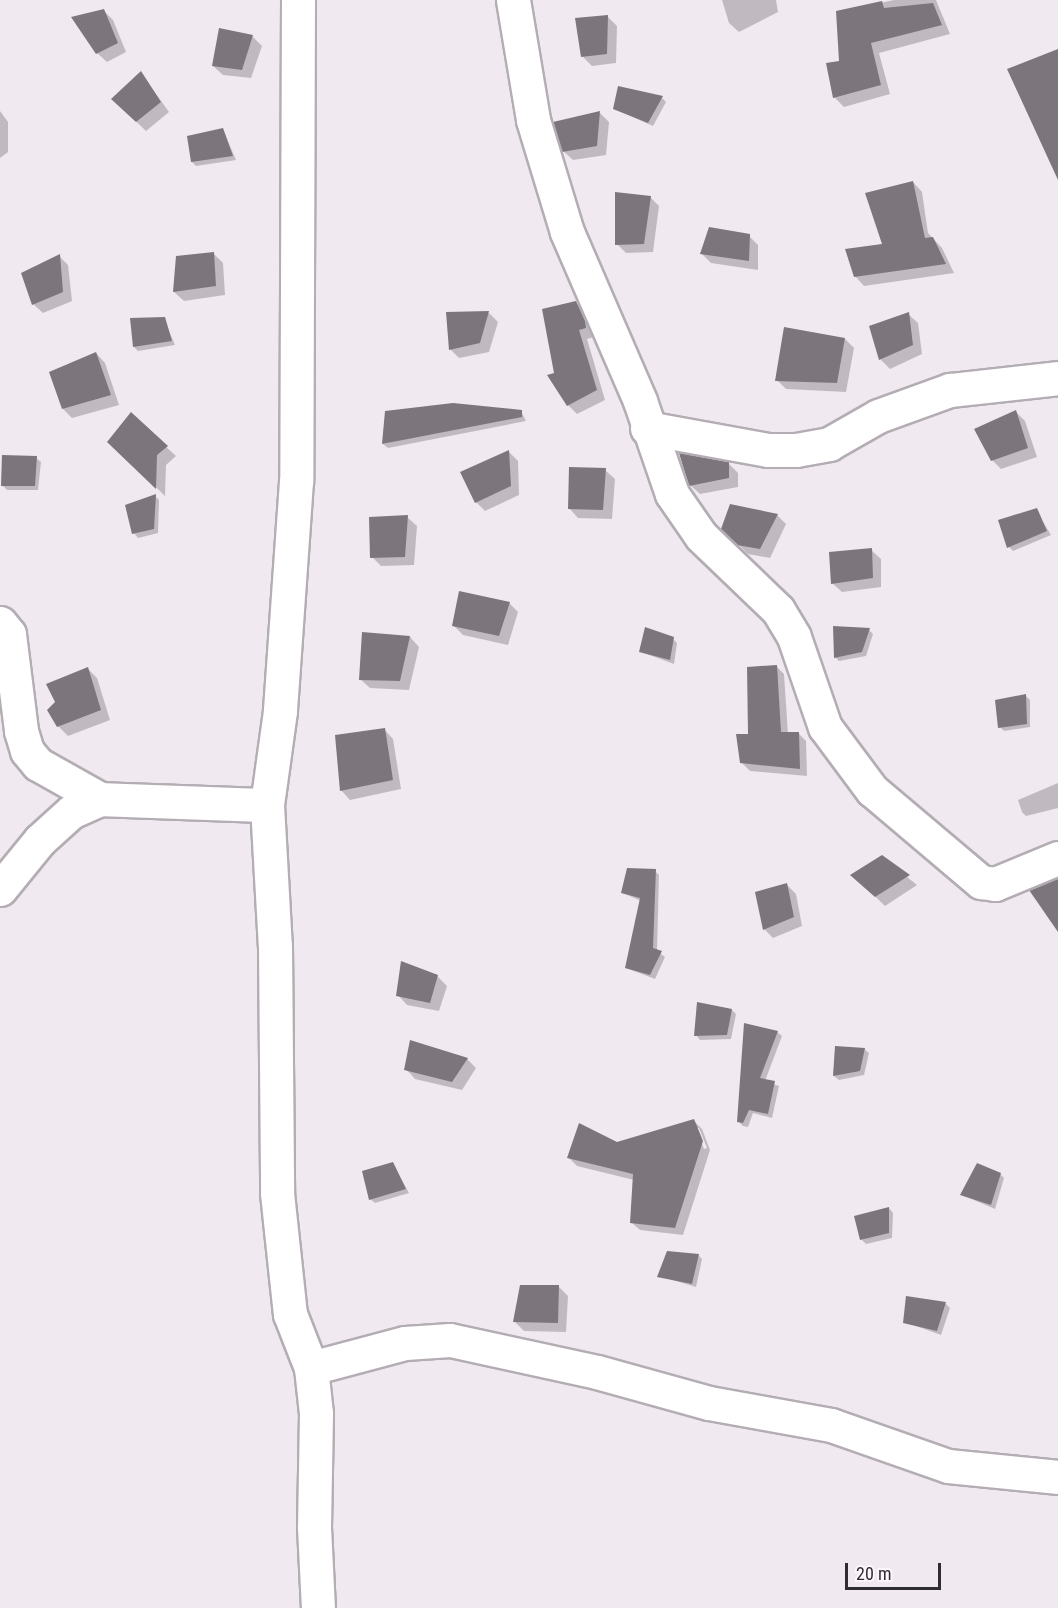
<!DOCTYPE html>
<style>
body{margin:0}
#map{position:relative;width:1058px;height:1608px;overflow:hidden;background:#f1e9f0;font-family:"Roboto Condensed",sans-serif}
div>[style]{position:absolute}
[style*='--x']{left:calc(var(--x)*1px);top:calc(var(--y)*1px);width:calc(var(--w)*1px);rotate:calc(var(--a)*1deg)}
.shadow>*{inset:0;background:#0003}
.building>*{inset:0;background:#7c757b}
.roads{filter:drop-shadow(2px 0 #b4adb4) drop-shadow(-2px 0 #b4adb4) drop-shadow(0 2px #b4adb4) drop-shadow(0 -2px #b4adb4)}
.minor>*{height:33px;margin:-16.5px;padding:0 16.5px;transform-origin:16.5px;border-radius:16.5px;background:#fff}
span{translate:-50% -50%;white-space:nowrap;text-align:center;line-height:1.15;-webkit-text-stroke:4.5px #fef6fe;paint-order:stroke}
.scale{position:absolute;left:845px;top:1563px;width:96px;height:27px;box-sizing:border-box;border:3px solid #302d30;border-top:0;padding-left:8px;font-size:18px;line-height:21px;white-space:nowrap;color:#302d30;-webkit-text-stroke:4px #fef6fe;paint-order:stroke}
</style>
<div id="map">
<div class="shadow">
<div style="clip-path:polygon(722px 0,776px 0,778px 12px,739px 32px,729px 23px)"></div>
<div style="clip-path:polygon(894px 0,936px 0,950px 34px,879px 53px,890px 94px,844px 107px,834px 97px,841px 62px,838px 12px)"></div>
<div style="clip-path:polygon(103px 10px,113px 20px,126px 52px,107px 62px,97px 53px)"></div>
<div style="clip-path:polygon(608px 17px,617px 26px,616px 63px,592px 66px,583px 57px)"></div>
<div style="clip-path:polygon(220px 30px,253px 37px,262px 46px,251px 78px,223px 75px,213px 66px)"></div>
<div style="clip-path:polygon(141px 73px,169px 112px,146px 131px,122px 108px)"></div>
<div style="clip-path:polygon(662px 98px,666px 102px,653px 126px,615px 109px)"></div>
<div style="clip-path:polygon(0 111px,8px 122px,8px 152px,0 158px)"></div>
<div style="clip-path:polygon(600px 113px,609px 122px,606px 155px,573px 160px,563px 151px)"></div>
<div style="clip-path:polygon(223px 130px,236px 160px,196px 166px,192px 162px)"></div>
<div style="clip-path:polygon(913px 182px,922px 192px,928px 233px,942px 248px,954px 273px,864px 286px,855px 276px,884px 245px)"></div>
<div style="clip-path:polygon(650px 197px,659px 206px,653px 252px,626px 253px,617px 244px)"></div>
<div style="clip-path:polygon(749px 236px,758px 245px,758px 270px,711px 263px,702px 254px)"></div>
<div style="clip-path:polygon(213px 253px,223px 263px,225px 295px,184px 301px,174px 292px)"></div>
<div style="clip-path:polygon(59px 256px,68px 265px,72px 301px,43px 313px,33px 304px)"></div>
<div style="clip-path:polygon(576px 303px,585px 312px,594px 331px,594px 337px,587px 339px,605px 400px,577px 414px,568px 405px,555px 374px)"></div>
<div style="clip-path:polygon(448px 313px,489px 313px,498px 322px,489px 352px,459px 358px,450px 349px)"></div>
<div style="clip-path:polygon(908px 314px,918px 323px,922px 354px,890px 369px,881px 360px,871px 327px)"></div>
<div style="clip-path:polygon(164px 319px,175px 345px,138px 351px,134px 347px)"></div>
<div style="clip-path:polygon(845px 339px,854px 348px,846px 392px,786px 389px,777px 380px)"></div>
<div style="clip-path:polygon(96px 353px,105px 363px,119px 405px,72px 418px,63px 409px)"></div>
<div style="clip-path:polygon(521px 411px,526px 421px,388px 448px,383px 444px)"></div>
<div style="clip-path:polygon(1016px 412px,1025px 421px,1037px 457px,1001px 469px,992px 460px)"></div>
<div style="clip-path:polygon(131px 415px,176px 456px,166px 465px,165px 496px,109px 441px)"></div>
<div style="clip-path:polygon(509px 452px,518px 461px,519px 495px,485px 511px,476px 502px)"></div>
<div style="clip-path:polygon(36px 458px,41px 462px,38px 490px,7px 490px,3px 486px)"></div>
<div style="clip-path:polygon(728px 463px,738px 473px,738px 487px,700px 494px,690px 485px)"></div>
<div style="clip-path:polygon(605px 470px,615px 479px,612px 519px,578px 518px,569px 508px)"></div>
<div style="clip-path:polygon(155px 496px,159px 500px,158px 533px,138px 538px,134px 533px)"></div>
<div style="clip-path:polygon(1036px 510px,1051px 535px,1013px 551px,1009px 547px)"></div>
<div style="clip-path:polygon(777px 515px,786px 524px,770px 558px,748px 554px,723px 529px)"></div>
<div style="clip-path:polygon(407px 517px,417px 526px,414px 565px,381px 566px,372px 557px)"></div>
<div style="clip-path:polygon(871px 550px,881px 559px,881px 587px,842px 592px,832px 583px)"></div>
<div style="clip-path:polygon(509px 603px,518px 612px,508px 645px,463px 635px,454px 626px)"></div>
<div style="clip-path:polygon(869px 630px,873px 634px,866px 656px,839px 661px,835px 657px)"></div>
<div style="clip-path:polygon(363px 634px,410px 637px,419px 647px,409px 690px,370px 688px,360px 679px)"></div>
<div style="clip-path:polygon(673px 639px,677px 643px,674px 664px,641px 652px)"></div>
<div style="clip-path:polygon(776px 666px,784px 674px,788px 734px,798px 733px,806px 741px,807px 776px,750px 771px,742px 763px)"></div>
<div style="clip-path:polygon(88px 669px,97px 678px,110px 720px,68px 736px,58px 726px)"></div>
<div style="clip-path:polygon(1026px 696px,1030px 700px,1030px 727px,1004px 731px,1000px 727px)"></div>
<div style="clip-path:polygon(384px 729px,393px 739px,401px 789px,350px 800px,341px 790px)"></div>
<div style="clip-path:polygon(1058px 783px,1058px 808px,1026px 816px,1022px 812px,1018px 800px)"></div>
<div style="clip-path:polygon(882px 857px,917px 885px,885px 906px,862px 884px)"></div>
<div style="clip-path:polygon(655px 871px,659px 875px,657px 951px,665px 957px,655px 979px,626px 968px,641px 901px,623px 893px)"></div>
<div style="clip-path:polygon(787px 885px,796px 894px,802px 926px,773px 938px,764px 929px)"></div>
<div style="clip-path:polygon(437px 976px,447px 986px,439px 1011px,407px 1005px,398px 995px)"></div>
<div style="clip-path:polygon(732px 1010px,736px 1014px,731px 1039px,700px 1040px,696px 1035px)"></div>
<div style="clip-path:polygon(777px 1032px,782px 1036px,765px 1081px,779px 1086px,772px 1118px,753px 1113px,748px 1127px,743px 1126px,738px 1121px)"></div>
<div style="clip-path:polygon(864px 1049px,869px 1053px,864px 1075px,839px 1080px,834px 1076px)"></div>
<div style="clip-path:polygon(467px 1059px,476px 1068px,462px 1090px,415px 1079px,406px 1069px)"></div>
<div style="clip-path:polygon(evenodd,694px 1121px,702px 1129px,710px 1150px,683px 1235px,640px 1230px,631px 1222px,634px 1180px,577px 1166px,569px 1158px,694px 1121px,696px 1128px,699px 1128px,707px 1148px,704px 1149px,696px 1128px)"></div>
<div style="clip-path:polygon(393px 1164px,409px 1193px,375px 1203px,370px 1199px)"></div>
<div style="clip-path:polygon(1000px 1174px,1004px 1178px,995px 1209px,962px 1195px)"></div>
<div style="clip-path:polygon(889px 1208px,893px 1213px,892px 1238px,866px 1244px,862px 1240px)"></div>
<div style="clip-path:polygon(698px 1255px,702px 1259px,696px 1287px,659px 1276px)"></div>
<div style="clip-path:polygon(558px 1286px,568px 1296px,566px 1332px,524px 1331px,514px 1321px)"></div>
<div style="clip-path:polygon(907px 1298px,946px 1304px,950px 1308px,941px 1335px,905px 1322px)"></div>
</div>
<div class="building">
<div style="clip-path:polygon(882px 1px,884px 8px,933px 3px,942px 25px,871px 43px,881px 85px,833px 98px,826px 63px,839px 61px,836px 11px)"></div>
<div style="clip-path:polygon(104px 9px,118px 43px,96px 54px,71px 17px)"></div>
<div style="clip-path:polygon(608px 15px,607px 54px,581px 57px,575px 18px)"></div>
<div style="clip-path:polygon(219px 28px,253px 35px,242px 70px,212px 66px)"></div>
<div style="clip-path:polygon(1058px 49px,1058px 180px,1007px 69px)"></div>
<div style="clip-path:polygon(141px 71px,161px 102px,136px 122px,111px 99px)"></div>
<div style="clip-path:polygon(618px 86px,663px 96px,648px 123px,613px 109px)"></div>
<div style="clip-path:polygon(600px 111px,597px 146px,562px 152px,553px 122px)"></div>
<div style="clip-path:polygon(223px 128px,233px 156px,191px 162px,187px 136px)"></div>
<div style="clip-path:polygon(913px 181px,925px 238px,933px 237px,946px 264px,854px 277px,845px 249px,882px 244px,865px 193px)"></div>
<div style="clip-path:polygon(615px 192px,651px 196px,644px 244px,615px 245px)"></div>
<div style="clip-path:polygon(709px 227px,750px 234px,749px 261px,700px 254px)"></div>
<div style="clip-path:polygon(214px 252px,216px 286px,173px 292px,176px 256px)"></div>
<div style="clip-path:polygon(60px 254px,63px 292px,32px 305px,21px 273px)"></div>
<div style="clip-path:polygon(576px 301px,585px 321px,586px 328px,579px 330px,597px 390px,567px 406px,547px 375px,554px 373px,542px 309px)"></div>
<div style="clip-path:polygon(489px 311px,480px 343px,449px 350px,446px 312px)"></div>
<div style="clip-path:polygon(909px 312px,913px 345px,879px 360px,869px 326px)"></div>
<div style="clip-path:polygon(165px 317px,172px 341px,133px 347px,130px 318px)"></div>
<div style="clip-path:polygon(784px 327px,845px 338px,837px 383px,775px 381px)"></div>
<div style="clip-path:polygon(96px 352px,111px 395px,62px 409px,49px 372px)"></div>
<div style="clip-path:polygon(453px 403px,522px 410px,522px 417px,382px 444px,385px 411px)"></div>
<div style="clip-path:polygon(1016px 410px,1028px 448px,991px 461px,974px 429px)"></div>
<div style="clip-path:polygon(131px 412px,168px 446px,157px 455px,156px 489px,107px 442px)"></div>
<div style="clip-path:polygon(509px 450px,511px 486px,475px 503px,460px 472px)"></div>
<div style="clip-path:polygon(679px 453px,729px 462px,729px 478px,689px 486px)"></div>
<div style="clip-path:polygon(2px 455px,37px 456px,35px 486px,1px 486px)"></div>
<div style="clip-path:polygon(569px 467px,606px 468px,603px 510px,568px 509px)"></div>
<div style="clip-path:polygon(156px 494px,154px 529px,132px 534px,125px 505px)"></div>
<div style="clip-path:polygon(730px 504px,778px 514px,760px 549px,737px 545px,721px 529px)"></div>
<div style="clip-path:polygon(1037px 508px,1047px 531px,1007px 548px,998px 520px)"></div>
<div style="clip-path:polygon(408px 515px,405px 557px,370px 558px,369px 517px)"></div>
<div style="clip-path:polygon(872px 548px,873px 578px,831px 584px,829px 552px)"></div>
<div style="clip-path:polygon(459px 591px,510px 602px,499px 636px,452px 626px)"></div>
<div style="clip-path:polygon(833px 626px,870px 628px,862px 652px,834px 658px)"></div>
<div style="clip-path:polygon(645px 627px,674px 637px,670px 660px,639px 652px)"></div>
<div style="clip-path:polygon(362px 632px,410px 636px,400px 681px,359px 680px)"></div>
<div style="clip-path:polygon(777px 665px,781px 732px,799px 732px,800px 769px,740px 763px,736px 734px,748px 734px,747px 667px)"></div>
<div style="clip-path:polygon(88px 667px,101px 710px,57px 727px,47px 710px,55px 702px,46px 684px)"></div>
<div style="clip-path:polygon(1026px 694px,1027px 724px,998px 728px,995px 700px)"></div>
<div style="clip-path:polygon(385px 728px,393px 780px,340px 791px,335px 735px)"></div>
<div style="clip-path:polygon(882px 855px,910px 875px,875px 897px,850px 875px)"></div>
<div style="clip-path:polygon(627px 868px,656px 869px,653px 948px,662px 951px,650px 975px,625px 968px,640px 898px,621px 893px)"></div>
<div style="clip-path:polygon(1058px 878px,1058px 932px,1029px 890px)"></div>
<div style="clip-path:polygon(787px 883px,794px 917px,763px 930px,755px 892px)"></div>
<div style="clip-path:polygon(401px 961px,438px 975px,430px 1003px,396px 996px)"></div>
<div style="clip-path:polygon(697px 1002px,732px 1009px,727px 1035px,694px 1036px)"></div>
<div style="clip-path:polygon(744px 1023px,778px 1031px,760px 1078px,775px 1081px,768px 1114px,749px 1110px,743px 1123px,737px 1122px)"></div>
<div style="clip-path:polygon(410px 1040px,468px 1058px,452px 1082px,404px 1070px)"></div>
<div style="clip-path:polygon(835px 1046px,865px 1048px,860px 1071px,833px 1076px)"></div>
<div style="clip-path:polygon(694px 1119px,703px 1141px,675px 1228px,630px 1223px,633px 1174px,567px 1158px,579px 1123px,617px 1142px)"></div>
<div style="clip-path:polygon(393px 1162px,406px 1189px,369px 1200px,362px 1171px)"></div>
<div style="clip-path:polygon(977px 1163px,1001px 1173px,991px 1205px,960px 1195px)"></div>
<div style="clip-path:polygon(889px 1207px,889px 1233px,860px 1240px,854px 1216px)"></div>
<div style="clip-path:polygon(667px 1251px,699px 1254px,692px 1284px,657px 1277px)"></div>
<div style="clip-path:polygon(520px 1285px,559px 1285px,558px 1323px,513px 1322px)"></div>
<div style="clip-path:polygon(906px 1296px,946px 1302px,937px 1331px,903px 1323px)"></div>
</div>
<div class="roads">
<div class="minor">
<div style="--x:298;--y:0;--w:481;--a:90.2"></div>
<div style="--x:296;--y:481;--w:231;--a:94"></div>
<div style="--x:280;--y:711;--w:95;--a:97.9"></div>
<div style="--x:267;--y:805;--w:141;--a:86.8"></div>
<div style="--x:275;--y:946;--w:247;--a:89.5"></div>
<div style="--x:277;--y:1193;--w:122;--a:83.9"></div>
<div style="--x:290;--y:1314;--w:58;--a:68.7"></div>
<div style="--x:311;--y:1368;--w:45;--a:83.7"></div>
<div style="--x:316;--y:1413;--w:114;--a:91"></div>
<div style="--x:314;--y:1527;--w:81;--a:87.2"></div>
<div style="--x:513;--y:0;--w:122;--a:80.5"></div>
<div style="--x:533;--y:120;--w:117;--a:73.1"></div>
<div style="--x:567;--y:232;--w:184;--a:66.6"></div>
<div style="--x:640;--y:401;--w:98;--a:71"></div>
<div style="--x:672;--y:494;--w:51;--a:55.4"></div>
<div style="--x:701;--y:536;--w:107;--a:43.9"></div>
<div style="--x:778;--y:610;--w:31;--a:59"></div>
<div style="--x:794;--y:637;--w:95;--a:71"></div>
<div style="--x:825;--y:727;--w:79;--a:53.3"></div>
<div style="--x:872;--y:790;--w:143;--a:40.2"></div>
<div style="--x:981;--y:882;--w:14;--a:8"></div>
<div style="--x:995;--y:884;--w:68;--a:-22.4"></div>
<div style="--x:647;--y:428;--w:123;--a:10.3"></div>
<div style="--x:768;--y:450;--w:28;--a:0"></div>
<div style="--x:796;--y:450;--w:34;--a:-10"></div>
<div style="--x:829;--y:444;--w:56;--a:-29.7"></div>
<div style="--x:878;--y:416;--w:77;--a:-19.9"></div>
<div style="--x:950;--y:390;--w:109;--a:-6.3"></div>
<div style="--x:0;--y:623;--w:14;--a:51"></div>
<div style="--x:9;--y:634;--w:98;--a:82.9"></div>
<div style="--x:21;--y:731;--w:21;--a:73"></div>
<div style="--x:27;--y:751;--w:17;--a:50"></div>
<div style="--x:38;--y:764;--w:71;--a:29.4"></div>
<div style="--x:0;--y:889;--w:63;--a:-50.8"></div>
<div style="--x:40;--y:840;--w:42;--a:-42.1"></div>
<div style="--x:71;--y:812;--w:32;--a:-24"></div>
<div style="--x:100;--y:799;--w:167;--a:2.1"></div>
<div style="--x:311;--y:1368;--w:97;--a:-14.9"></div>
<div style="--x:405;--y:1343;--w:45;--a:-3.8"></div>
<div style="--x:450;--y:1340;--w:150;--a:12.3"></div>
<div style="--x:597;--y:1372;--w:116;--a:15.5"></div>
<div style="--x:709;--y:1403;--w:124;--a:10.2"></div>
<div style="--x:831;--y:1425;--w:124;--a:19.3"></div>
<div style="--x:948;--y:1466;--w:111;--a:5.7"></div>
</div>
</div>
<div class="scale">20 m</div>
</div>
